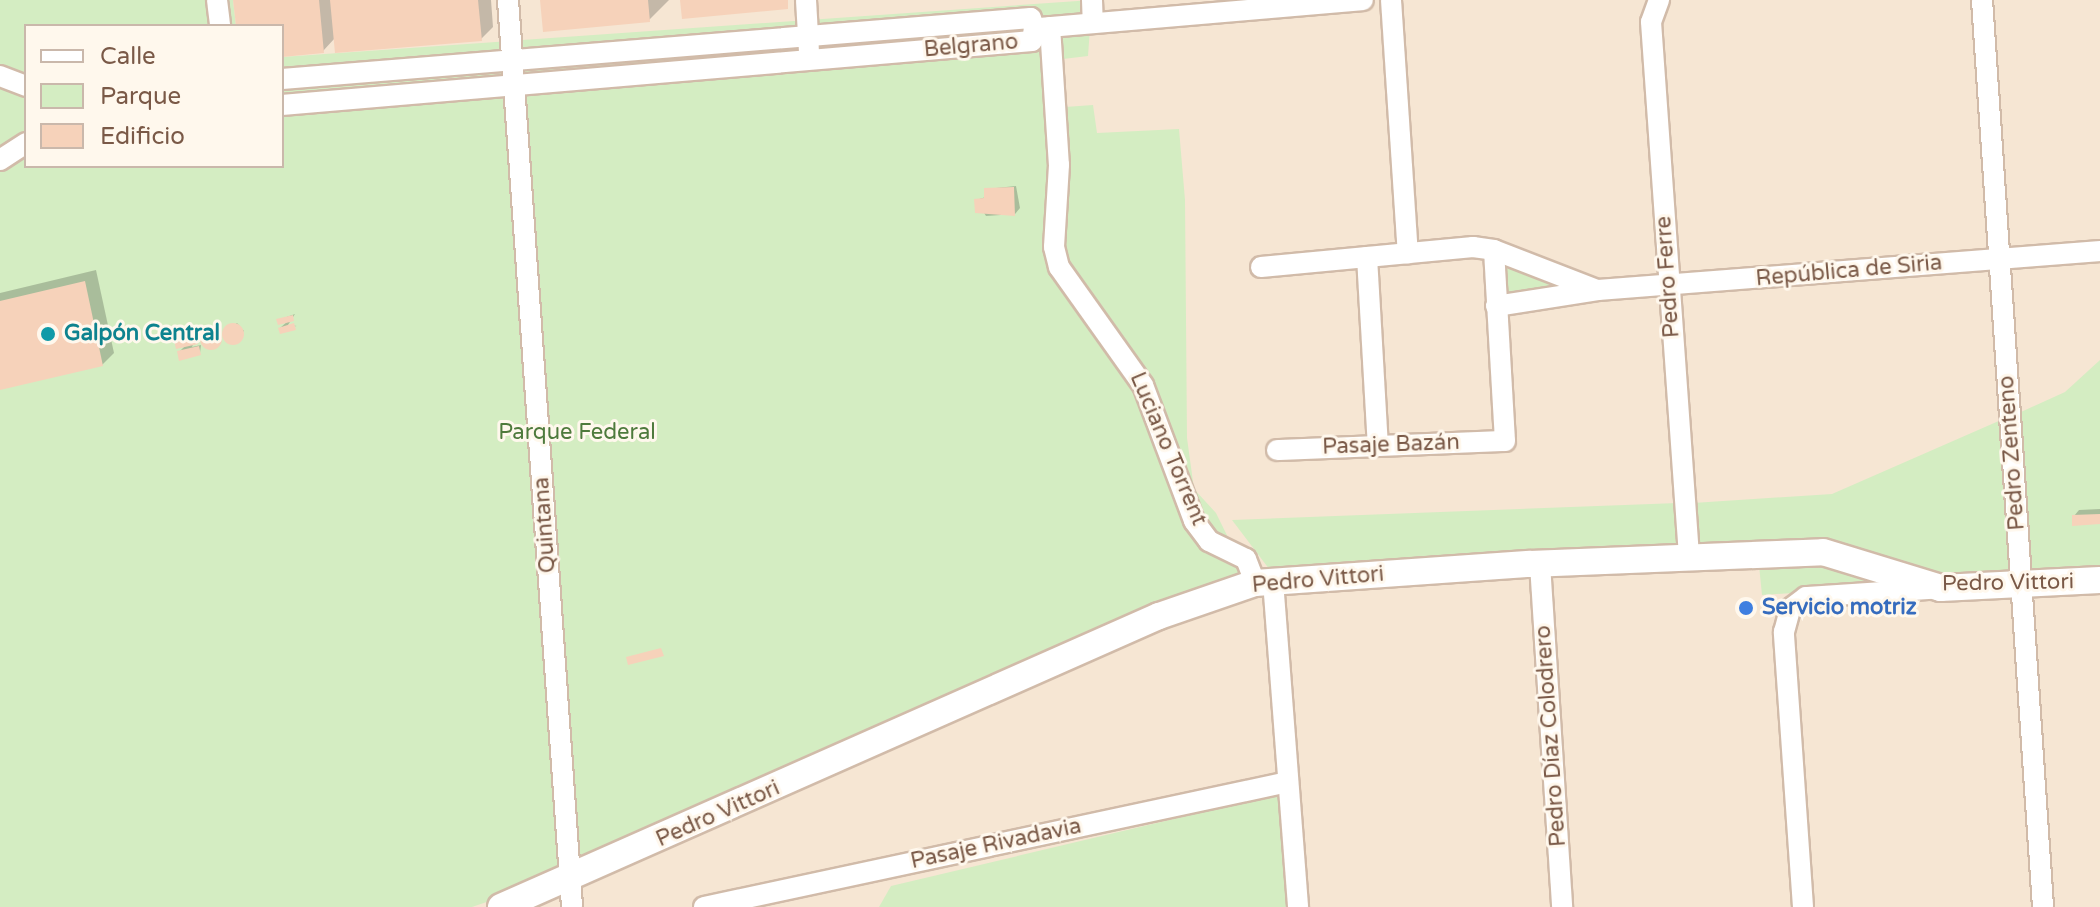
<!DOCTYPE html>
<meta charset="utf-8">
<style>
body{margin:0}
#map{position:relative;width:2100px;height:907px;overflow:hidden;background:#fef4e5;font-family:"Varela Round",sans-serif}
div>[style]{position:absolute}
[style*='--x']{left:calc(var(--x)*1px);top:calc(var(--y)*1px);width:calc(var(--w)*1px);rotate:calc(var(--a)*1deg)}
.residential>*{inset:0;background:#f6e6d3}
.green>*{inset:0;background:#d4edc2}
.shadow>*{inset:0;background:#0003}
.round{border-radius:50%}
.building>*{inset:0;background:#f6d2ba}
.roads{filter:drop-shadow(2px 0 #d1bba9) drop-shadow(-2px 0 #d1bba9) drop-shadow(0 2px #d1bba9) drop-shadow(0 -2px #d1bba9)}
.minor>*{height:20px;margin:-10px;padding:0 10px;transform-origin:10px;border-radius:10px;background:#fff}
.tertiary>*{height:26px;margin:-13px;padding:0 13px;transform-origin:13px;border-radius:13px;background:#fff}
.dots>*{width:22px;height:22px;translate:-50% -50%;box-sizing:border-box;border:4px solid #fff8ed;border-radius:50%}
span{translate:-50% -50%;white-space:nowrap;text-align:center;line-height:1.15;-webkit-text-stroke:6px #fff8ed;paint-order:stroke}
.street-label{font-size:22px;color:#7a5947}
.culture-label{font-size:22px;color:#0d838f;font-weight:700}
.left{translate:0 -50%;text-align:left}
.park-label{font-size:22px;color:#4e7a3c}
.shop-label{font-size:22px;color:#366cbe;font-weight:700}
.legend{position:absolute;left:24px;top:24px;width:260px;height:144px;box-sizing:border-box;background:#fff8ed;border:2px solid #cab8ab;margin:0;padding:10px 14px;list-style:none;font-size:24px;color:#7a5947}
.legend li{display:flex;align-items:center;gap:16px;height:40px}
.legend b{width:40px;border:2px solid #cab8ab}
</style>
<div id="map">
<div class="residential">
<div style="clip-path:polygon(evenodd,0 0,2100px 0,2100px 907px,0 907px,0 0,26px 26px,282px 26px,282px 166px,26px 166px,26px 26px)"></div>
</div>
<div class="green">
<div style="clip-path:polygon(0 0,233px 0,236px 26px,26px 26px,26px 166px,282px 166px,282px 57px,1092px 0,1088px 56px,1063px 59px,1065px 107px,1093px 105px,1097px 133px,1179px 129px,1185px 200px,1187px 438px,1194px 489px,1216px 513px,1248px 578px,542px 883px,472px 907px,0 907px)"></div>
<div style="clip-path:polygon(1495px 252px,1584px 291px,1498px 304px)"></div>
<div style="clip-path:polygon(2100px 360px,2100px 568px,2030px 571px,2021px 412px,2065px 392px)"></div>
<div style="clip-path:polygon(2001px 420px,2009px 572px,1942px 576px,1696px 551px,1693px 503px,1832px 494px)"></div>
<div style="clip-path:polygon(1678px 503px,1681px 552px,1273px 574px,1232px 520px)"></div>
<div style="clip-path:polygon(1821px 561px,1911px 585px,1762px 595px,1759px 565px)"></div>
<div style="clip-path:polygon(1279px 794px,1289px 907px,879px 907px,891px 886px)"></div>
</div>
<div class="shadow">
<div style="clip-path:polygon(235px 0,491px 0,493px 27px,481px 39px,335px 38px,323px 51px,282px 55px,282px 26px,238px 26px)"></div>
<div style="clip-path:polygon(542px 0,669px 0,649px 20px)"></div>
<div style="clip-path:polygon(1016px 186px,1020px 208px,1015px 214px,986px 216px,976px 200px,986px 197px,986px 189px)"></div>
<div style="clip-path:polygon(96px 270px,114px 353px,102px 365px,0 388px,0 293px)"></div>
<div style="clip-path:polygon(295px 314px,288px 325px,297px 326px,280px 328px,288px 321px,278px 320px)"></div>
<div style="clip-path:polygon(237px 323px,244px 331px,232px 342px,225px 332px)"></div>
<div class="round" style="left:203px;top:328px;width:18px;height:18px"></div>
<div style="clip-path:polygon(198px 333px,192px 347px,201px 345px,200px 353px,179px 352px,186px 345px,178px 338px)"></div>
<div style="clip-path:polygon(2100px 509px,2100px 522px,2074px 516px,2079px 510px)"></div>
</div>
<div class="building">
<div style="clip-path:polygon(233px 0,319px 0,324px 53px,282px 57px,282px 26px,236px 26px)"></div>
<div style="clip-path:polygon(330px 0,478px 0,482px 41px,335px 53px)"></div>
<div style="clip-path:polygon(540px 0,648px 0,650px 22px,543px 32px)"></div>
<div style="clip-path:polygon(680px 0,788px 0,788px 9px,682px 19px)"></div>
<div style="clip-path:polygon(1014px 187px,1015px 216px,975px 213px,974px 199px,984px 198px,984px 188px)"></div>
<div style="clip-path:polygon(85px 281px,103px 366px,0 390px,0 301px)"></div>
<div style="clip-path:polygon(293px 315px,294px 321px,278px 325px,276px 319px)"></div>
<div style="clip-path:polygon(294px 323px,296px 330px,280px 334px,278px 328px)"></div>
<div class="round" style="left:222px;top:323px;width:22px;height:22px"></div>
<div class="round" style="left:200px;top:328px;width:22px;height:22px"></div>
<div style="clip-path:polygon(196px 334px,198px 344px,176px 349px,174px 340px)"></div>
<div style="clip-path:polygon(199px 346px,201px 355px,179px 361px,177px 351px)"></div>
<div style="clip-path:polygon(2100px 514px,2100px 524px,2072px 526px,2072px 515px)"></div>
<div style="clip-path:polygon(661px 648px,664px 656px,628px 665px,626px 657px)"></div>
</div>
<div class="roads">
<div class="minor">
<div style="--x:217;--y:0;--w:26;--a:83"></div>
<div style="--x:508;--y:0;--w:909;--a:85.96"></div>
<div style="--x:806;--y:0;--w:52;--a:86.7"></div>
<div style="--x:1092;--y:0;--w:23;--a:88"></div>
<div style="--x:1391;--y:0;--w:254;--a:86.2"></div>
<div style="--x:1659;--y:0;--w:23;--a:110"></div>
<div style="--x:1651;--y:22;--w:535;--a:85.93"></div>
<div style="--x:1982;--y:0;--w:909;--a:86.15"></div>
<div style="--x:1050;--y:27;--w:138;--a:86.3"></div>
<div style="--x:1059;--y:165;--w:82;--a:93.5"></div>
<div style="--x:1054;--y:247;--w:21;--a:76"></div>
<div style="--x:1059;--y:267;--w:145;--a:54.6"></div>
<div style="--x:1143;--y:385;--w:145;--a:69.4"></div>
<div style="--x:1194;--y:521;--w:25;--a:53"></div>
<div style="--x:1209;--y:541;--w:41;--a:25.9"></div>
<div style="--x:1246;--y:559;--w:26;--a:69"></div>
<div style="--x:1038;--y:28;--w:326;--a:-4.9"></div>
<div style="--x:0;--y:76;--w:28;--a:21"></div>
<div style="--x:282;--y:79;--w:751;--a:-4.66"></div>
<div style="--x:1031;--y:18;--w:10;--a:73"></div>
<div style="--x:1034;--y:28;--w:13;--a:99"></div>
<div style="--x:1032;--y:41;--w:753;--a:175.12"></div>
<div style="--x:0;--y:160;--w:31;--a:-33"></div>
<div style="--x:1367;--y:257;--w:189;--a:86.7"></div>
<div style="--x:1261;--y:267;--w:213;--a:-5.4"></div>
<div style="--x:1473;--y:247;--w:21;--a:8"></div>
<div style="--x:1494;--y:250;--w:110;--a:21.2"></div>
<div style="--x:1496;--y:306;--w:103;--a:-8.9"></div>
<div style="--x:1598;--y:290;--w:504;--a:-4.44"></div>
<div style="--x:1277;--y:450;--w:228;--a:-2.3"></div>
<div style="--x:1505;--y:441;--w:191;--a:-93.3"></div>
<div style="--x:1540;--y:564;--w:344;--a:86.3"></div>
<div style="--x:1273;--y:581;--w:327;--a:85.6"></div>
<div style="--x:704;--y:907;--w:597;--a:-12.08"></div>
<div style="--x:1803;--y:907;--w:276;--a:-94"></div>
<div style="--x:1784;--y:632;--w:24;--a:-75"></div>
<div style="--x:1790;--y:609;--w:20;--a:-37"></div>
<div style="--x:1806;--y:597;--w:124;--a:-3.7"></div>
</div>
<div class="tertiary">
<div style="--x:501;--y:907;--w:719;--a:-23.86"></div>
<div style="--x:1159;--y:616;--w:102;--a:-19"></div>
<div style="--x:1255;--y:583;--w:276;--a:-4"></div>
<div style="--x:1530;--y:564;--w:293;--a:-2.3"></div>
<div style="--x:1823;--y:552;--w:123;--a:17"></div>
<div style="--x:1941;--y:588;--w:159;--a:-2.9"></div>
</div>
</div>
<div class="dots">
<div style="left:48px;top:334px;background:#0f9aa8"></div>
<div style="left:1746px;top:608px;background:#3f7fe0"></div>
</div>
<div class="street-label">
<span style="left:971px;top:46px;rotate:-5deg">Belgrano</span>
<span style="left:1849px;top:271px;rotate:-5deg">República de Siria</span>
<span style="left:1668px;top:277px;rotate:-94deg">Pedro Ferre</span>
<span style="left:1391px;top:445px;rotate:-2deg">Pasaje Bazán</span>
<span style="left:1168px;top:449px;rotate:67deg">Luciano Torrent</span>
<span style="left:2012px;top:453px;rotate:-94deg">Pedro Zenteno</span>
<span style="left:545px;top:525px;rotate:-94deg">Quintana</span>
<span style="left:1318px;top:580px;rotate:-5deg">Pedro Vittori</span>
<span style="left:2008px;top:583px;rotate:-1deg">Pedro Vittori</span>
<span style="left:1551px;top:736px;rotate:-94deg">Pedro Díaz Colodrero</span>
<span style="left:718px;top:814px;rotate:-24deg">Pedro Vittori</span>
<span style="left:996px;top:844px;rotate:-12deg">Pasaje Rivadavia</span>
</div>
<div class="culture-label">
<span class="left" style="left:64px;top:334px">Galpón Central</span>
</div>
<div class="park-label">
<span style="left:577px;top:433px">Parque Federal</span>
</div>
<div class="shop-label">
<span class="left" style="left:1762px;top:608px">Servicio motriz</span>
</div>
<ul class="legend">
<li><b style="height:10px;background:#fff"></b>Calle</li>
<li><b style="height:22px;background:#d4edc2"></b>Parque</li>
<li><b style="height:22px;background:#f6d2ba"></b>Edificio</li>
</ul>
</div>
